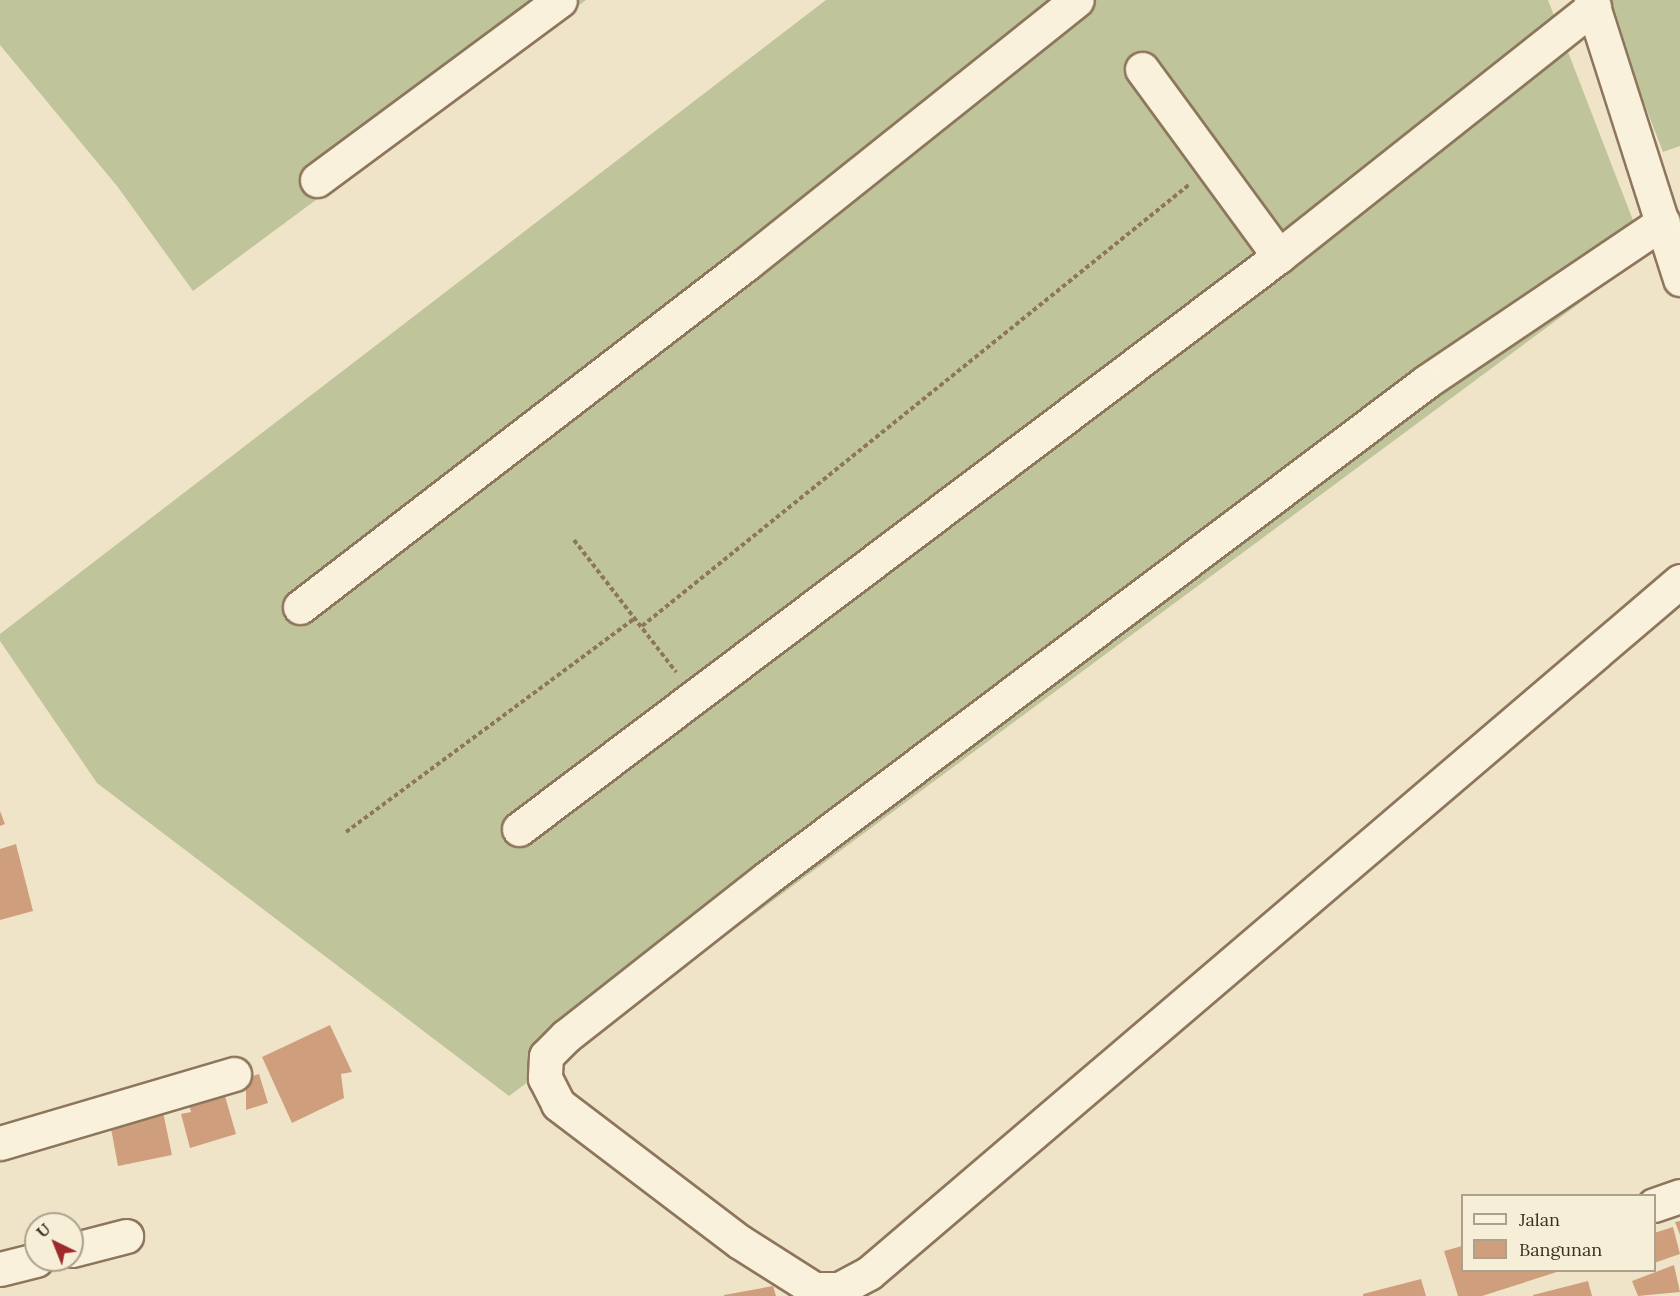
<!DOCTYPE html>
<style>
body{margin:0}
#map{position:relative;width:1680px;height:1296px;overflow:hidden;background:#f0e4c8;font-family:Lora,serif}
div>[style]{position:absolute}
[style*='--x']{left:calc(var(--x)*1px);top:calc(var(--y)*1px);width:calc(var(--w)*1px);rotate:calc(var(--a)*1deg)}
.cemetery>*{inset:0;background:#bfc49a}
.building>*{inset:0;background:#cf9f7d}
.path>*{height:4px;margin-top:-2px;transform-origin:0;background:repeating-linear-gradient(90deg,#8d765c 0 4.5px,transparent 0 7.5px)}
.roads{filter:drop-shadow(2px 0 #8d765c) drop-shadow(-2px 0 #8d765c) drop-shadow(0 2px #8d765c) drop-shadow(0 -2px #8d765c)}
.minor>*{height:33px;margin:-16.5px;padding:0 16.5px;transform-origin:16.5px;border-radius:16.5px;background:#faf1dc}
span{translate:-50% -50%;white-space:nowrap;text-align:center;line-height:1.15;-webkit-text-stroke:5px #f7eed8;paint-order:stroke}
.legend{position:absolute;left:1461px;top:1194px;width:195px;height:78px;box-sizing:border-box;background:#f7eed8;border:2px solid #ada18e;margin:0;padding:8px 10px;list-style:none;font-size:18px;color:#3d2e20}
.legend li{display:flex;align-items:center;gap:12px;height:30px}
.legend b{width:30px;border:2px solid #ada18e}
.north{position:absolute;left:24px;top:1212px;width:60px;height:60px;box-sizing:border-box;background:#f7eed8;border:2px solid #ada18e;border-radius:50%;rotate:317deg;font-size:16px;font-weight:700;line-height:24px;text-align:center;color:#3d2e20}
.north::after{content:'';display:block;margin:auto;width:21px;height:27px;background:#9e2a2b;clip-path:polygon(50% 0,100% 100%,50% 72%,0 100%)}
</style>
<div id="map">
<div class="cemetery">
<div style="clip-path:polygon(0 0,586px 0,193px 291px,117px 186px,0 45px)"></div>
<div style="clip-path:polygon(826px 0,1548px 0,1646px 254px,509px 1096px,97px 783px,0 641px,0 634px)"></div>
<div style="clip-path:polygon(1604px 0,1680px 0,1680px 146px,1663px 152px)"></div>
</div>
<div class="building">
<div style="clip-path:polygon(0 811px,5px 824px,0 826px)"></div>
<div style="clip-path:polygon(16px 844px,33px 911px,0 920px,0 849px)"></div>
<div style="clip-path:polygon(330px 1025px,352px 1072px,341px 1074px,344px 1098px,292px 1123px,262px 1057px)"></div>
<div style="clip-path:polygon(259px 1074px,268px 1103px,246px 1110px,246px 1078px)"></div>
<div style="clip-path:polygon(220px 1079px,236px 1134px,190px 1148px,181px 1114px,191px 1112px,185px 1090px)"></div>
<div style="clip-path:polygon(163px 1112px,172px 1155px,118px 1166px,110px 1123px)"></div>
<div style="clip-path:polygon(1680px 1221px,1680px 1235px,1675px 1222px)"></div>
<div style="clip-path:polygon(1673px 1227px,1680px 1254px,1654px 1263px,1654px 1233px)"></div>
<div style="clip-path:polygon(1462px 1246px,1462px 1270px,1560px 1271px,1482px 1296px,1458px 1296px,1444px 1251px)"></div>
<div style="clip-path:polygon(1674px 1265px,1680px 1292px,1638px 1296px,1632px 1281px)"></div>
<div style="clip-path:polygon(1421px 1279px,1426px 1296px,1363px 1296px,1363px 1294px)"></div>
<div style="clip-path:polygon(1588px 1281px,1592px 1296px,1533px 1296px,1533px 1295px)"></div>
<div style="clip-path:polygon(773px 1286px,776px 1296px,724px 1296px,724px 1295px)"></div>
</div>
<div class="path">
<div style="--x:574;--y:540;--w:167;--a:52.3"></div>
<div style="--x:642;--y:626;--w:704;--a:-38.89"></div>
<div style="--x:346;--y:832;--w:360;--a:-36.5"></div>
</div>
<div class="roads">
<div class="minor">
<div style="--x:1591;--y:0;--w:293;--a:72.3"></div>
<div style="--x:1142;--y:69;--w:232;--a:53.8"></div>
<div style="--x:317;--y:180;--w:302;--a:-36.5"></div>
<div style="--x:1663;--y:222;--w:286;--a:146"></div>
<div style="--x:1426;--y:382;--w:825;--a:143.03"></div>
<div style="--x:767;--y:878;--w:256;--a:141.8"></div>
<div style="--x:566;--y:1036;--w:28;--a:135"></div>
<div style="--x:546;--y:1056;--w:22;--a:93"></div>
<div style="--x:545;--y:1078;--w:29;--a:63"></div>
<div style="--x:558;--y:1104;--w:228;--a:37.2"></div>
<div style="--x:740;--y:1242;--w:88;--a:32.4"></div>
<div style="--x:814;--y:1289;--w:25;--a:0"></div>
<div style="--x:839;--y:1289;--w:34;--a:-28"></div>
<div style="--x:869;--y:1273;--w:1066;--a:-40.47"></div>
<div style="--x:300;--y:607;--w:563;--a:-37.56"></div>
<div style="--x:746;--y:264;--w:423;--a:-38.6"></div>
<div style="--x:519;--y:829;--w:952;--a:-37.01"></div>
<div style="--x:1279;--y:256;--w:402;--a:-38.4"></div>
<div style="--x:0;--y:1143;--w:244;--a:-16.4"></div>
<div style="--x:1654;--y:1205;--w:28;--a:-19"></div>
<div style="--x:72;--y:1250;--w:56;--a:-14.5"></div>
<div style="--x:0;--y:1269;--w:37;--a:-14"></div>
</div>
</div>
<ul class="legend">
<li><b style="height:8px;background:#faf1dc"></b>Jalan</li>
<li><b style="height:16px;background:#cf9f7d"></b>Bangunan</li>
</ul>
<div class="north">U</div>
</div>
